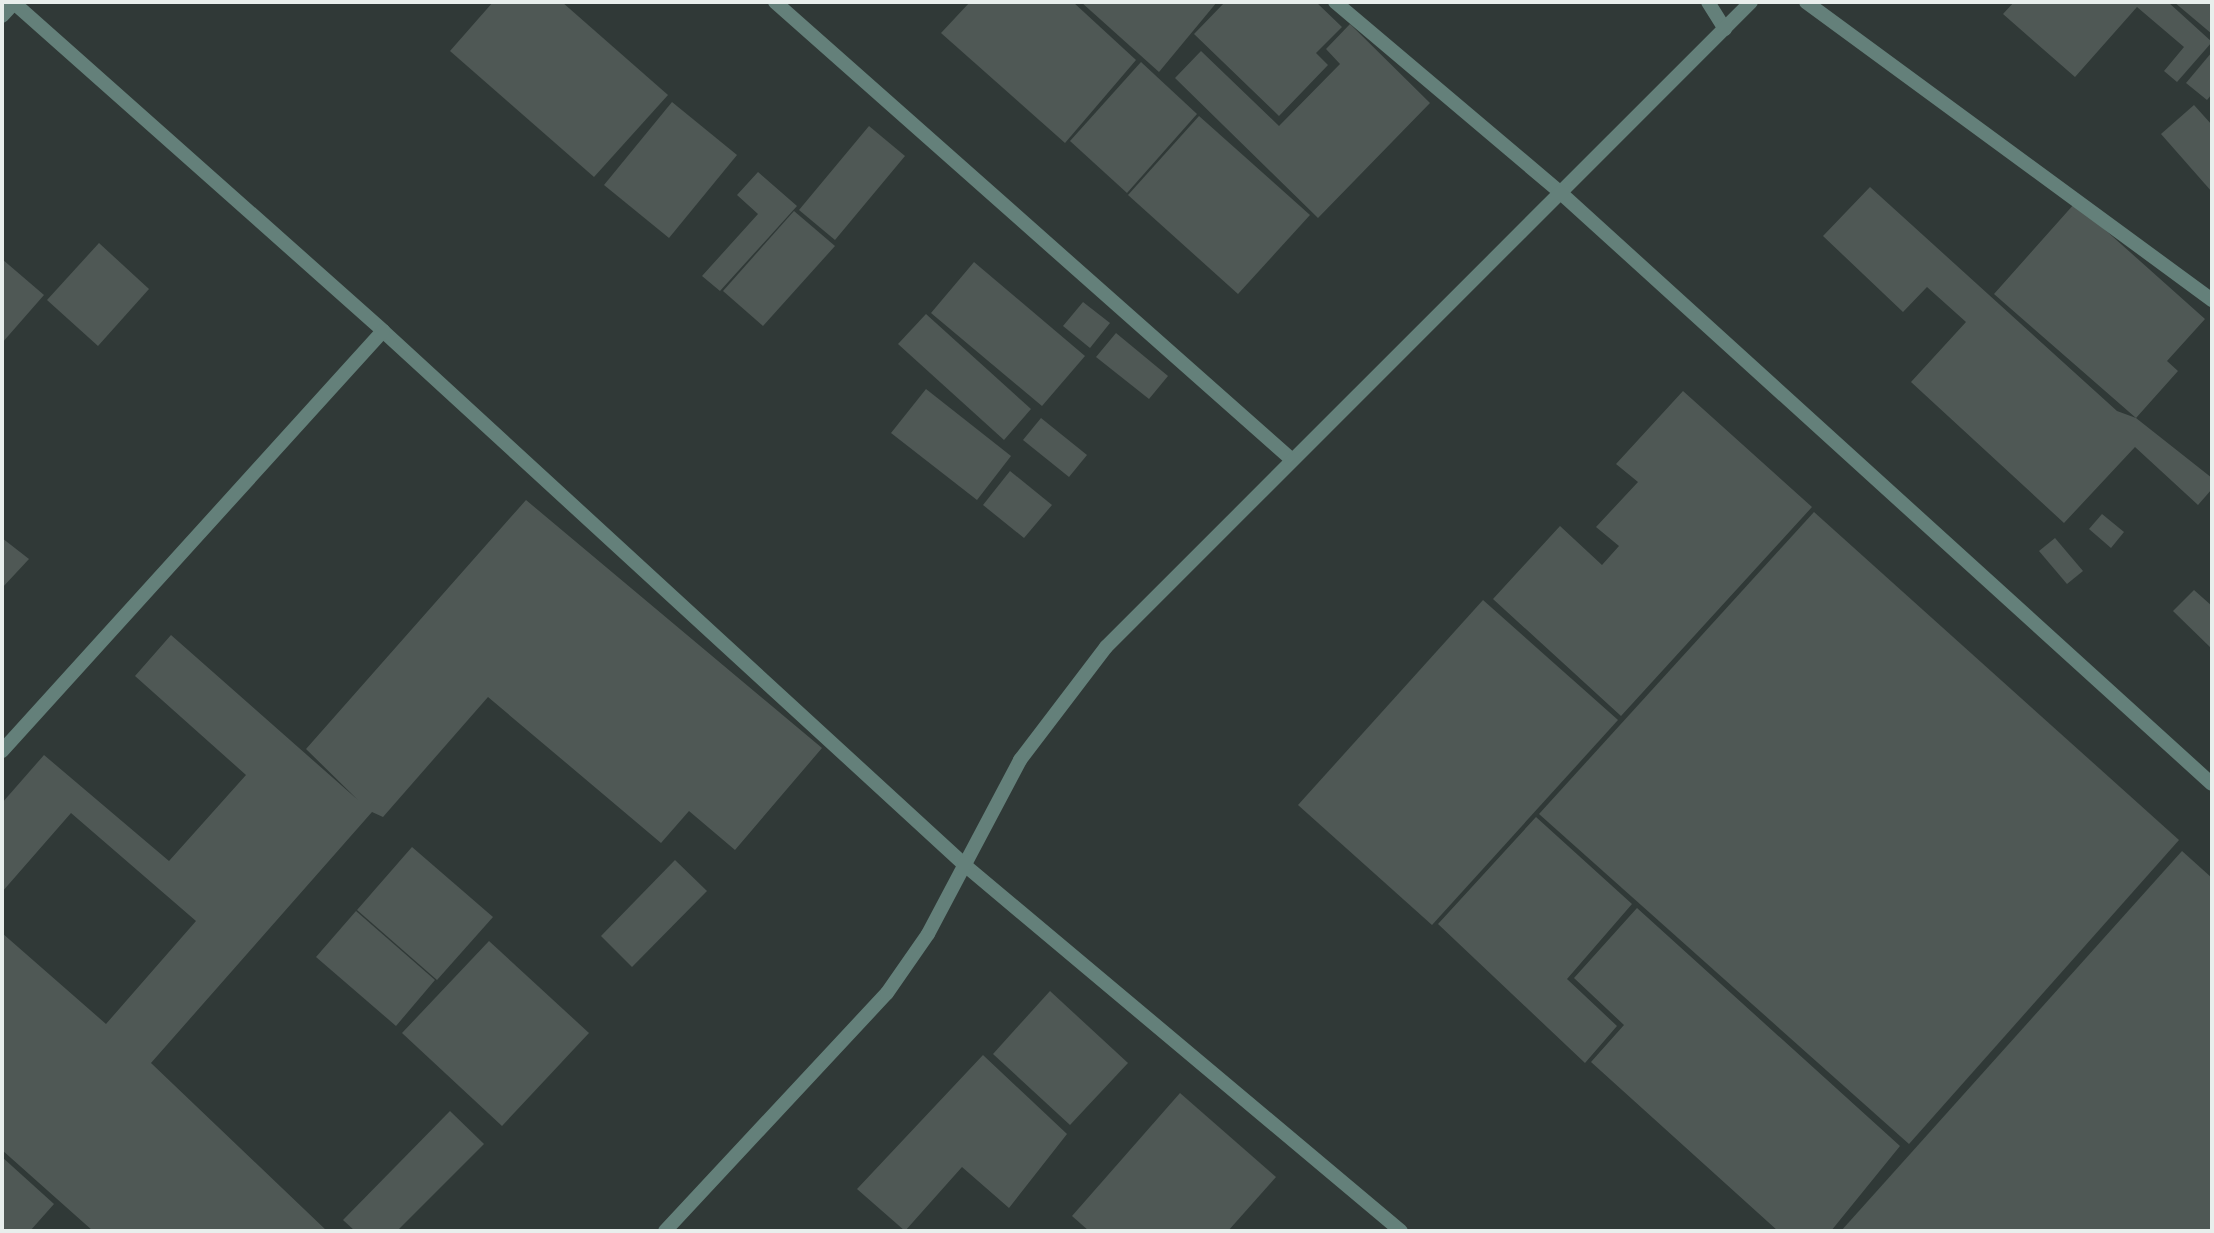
<!DOCTYPE html>
<style>
body{margin:0}
#map{position:relative;width:2214px;height:1233px;overflow:hidden;background:#303937;font-family:Overpass,sans-serif}
div>[style]{position:absolute}
[style*='--x']{left:calc(var(--x)*1px);top:calc(var(--y)*1px);width:calc(var(--w)*1px);rotate:calc(var(--a)*1deg)}
.building>*{inset:0;background:#4f5855}
.lane>*{height:14px;margin:-7px;padding:0 7px;transform-origin:7px;border-radius:7px;background:#64807a}
span{translate:-50% -50%;white-space:nowrap;text-align:center;line-height:1.15;-webkit-text-stroke:7px #262f2c;paint-order:stroke}
.frame{position:absolute;inset:0;border:4px solid #e8eeec;pointer-events:none}
</style>
<div id="map">
<div class="building">
<div style="clip-path:polygon(493px 2px,562px 2px,668px 95px,594px 177px,450px 51px)"></div>
<div style="clip-path:polygon(970px 2px,1073px 2px,1136px 60px,1065px 143px,941px 33px)"></div>
<div style="clip-path:polygon(1081px 2px,1217px 2px,1159px 72px)"></div>
<div style="clip-path:polygon(1225px 2px,1316px 2px,1342px 27px,1316px 53px,1328px 65px,1279px 116px,1194px 34px)"></div>
<div style="clip-path:polygon(2014px 2px,2168px 2px,2212px 42px,2177px 82px,2164px 71px,2184px 47px,2137px 7px,2075px 77px,2003px 14px)"></div>
<div style="clip-path:polygon(2174px 2px,2212px 2px,2212px 34px)"></div>
<div style="clip-path:polygon(1350px 24px,1430px 103px,1318px 218px,1175px 78px,1201px 51px,1279px 126px,1340px 64px,1326px 49px)"></div>
<div style="clip-path:polygon(2212px 52px,2212px 94px,2207px 100px,2186px 83px)"></div>
<div style="clip-path:polygon(1141px 62px,1197px 114px,1127px 193px,1070px 141px)"></div>
<div style="clip-path:polygon(672px 102px,737px 155px,669px 238px,604px 185px)"></div>
<div style="clip-path:polygon(2194px 105px,2212px 125px,2212px 192px,2161px 134px)"></div>
<div style="clip-path:polygon(1199px 116px,1310px 215px,1238px 294px,1128px 195px)"></div>
<div style="clip-path:polygon(869px 126px,905px 156px,835px 240px,799px 210px)"></div>
<div style="clip-path:polygon(758px 172px,797px 206px,720px 291px,702px 276px,758px 214px,737px 195px)"></div>
<div style="clip-path:polygon(1870px 187px,2117px 411px,2136px 418px,2212px 478px,2212px 489px,2198px 505px,2135px 447px,2064px 523px,1911px 382px,1966px 322px,1927px 287px,1903px 312px,1823px 236px)"></div>
<div style="clip-path:polygon(2075px 203px,2205px 319px,2167px 361px,2178px 371px,2136px 418px,1994px 294px)"></div>
<div style="clip-path:polygon(794px 211px,835px 246px,763px 326px,723px 291px)"></div>
<div style="clip-path:polygon(99px 243px,149px 289px,98px 346px,47px 300px)"></div>
<div style="clip-path:polygon(2px 259px,44px 295px,2px 343px)"></div>
<div style="clip-path:polygon(974px 262px,1085px 356px,1042px 406px,931px 313px)"></div>
<div style="clip-path:polygon(1083px 302px,1110px 323px,1090px 348px,1063px 326px)"></div>
<div style="clip-path:polygon(926px 314px,1031px 409px,1004px 440px,898px 344px)"></div>
<div style="clip-path:polygon(1116px 333px,1168px 376px,1149px 399px,1096px 357px)"></div>
<div style="clip-path:polygon(926px 389px,1011px 456px,977px 500px,891px 433px)"></div>
<div style="clip-path:polygon(1683px 391px,1812px 507px,1621px 716px,1493px 599px,1560px 526px,1602px 565px,1619px 546px,1596px 527px,1638px 482px,1616px 464px)"></div>
<div style="clip-path:polygon(1041px 418px,1087px 455px,1069px 477px,1023px 440px)"></div>
<div style="clip-path:polygon(1010px 471px,1052px 505px,1024px 538px,983px 505px)"></div>
<div style="clip-path:polygon(526px 500px,822px 748px,735px 850px,689px 811px,661px 843px,488px 697px,383px 817px,372px 812px,151px 1063px,327px 1231px,93px 1231px,2px 1150px,2px 933px,106px 1024px,196px 921px,71px 813px,2px 892px,2px 803px,44px 755px,169px 861px,246px 775px,135px 676px,171px 635px,358px 800px,306px 749px)"></div>
<div style="clip-path:polygon(1814px 512px,2179px 840px,1909px 1144px,1539px 814px)"></div>
<div style="clip-path:polygon(2102px 514px,2124px 532px,2111px 548px,2089px 529px)"></div>
<div style="clip-path:polygon(2px 538px,29px 559px,2px 588px)"></div>
<div style="clip-path:polygon(2055px 538px,2083px 571px,2067px 584px,2039px 551px)"></div>
<div style="clip-path:polygon(2194px 590px,2212px 606px,2212px 649px,2173px 611px)"></div>
<div style="clip-path:polygon(1483px 600px,1618px 720px,1432px 925px,1298px 805px)"></div>
<div style="clip-path:polygon(1536px 817px,1632px 904px,1567px 979px,1617px 1026px,1585px 1063px,1438px 924px)"></div>
<div style="clip-path:polygon(412px 847px,493px 917px,437px 980px,357px 910px)"></div>
<div style="clip-path:polygon(2182px 851px,2212px 878px,2212px 1231px,1841px 1231px)"></div>
<div style="clip-path:polygon(675px 860px,707px 891px,632px 967px,601px 936px)"></div>
<div style="clip-path:polygon(1637px 908px,1900px 1146px,1831px 1231px,1778px 1231px,1591px 1062px,1624px 1025px,1574px 978px)"></div>
<div style="clip-path:polygon(356px 911px,435px 980px,396px 1026px,316px 957px)"></div>
<div style="clip-path:polygon(489px 941px,589px 1033px,502px 1126px,402px 1033px)"></div>
<div style="clip-path:polygon(1050px 991px,1128px 1063px,1070px 1125px,993px 1054px)"></div>
<div style="clip-path:polygon(983px 1055px,1067px 1134px,1009px 1208px,962px 1167px,905px 1231px,857px 1189px)"></div>
<div style="clip-path:polygon(1180px 1093px,1276px 1177px,1228px 1231px,1089px 1231px,1072px 1216px)"></div>
<div style="clip-path:polygon(450px 1111px,484px 1144px,397px 1231px,355px 1231px,343px 1220px)"></div>
<div style="clip-path:polygon(2px 1157px,54px 1204px,30px 1231px,2px 1231px)"></div>
</div>
<div class="lane">
<div style="--x:13;--y:2;--w:495;--a:41.6"></div>
<div style="--x:383;--y:331;--w:793;--a:42.55"></div>
<div style="--x:967;--y:867;--w:566;--a:39.99"></div>
<div style="--x:775;--y:2;--w:689;--a:41.53"></div>
<div style="--x:1335;--y:2;--w:299;--a:40.2"></div>
<div style="--x:1563;--y:195;--w:876;--a:42.23"></div>
<div style="--x:1708;--y:2;--w:32;--a:58"></div>
<div style="--x:1806;--y:2;--w:504;--a:36.28"></div>
<div style="--x:2;--y:16;--w:18;--a:-47"></div>
<div style="--x:2;--y:751;--w:567;--a:-47.79"></div>
<div style="--x:665;--y:1231;--w:325;--a:-47"></div>
<div style="--x:887;--y:993;--w:72;--a:-55.2"></div>
<div style="--x:928;--y:934;--w:197;--a:-62.1"></div>
<div style="--x:1020;--y:760;--w:142;--a:-52.7"></div>
<div style="--x:1106;--y:647;--w:912;--a:-45"></div>
</div>
<div class="frame"></div>
</div>
